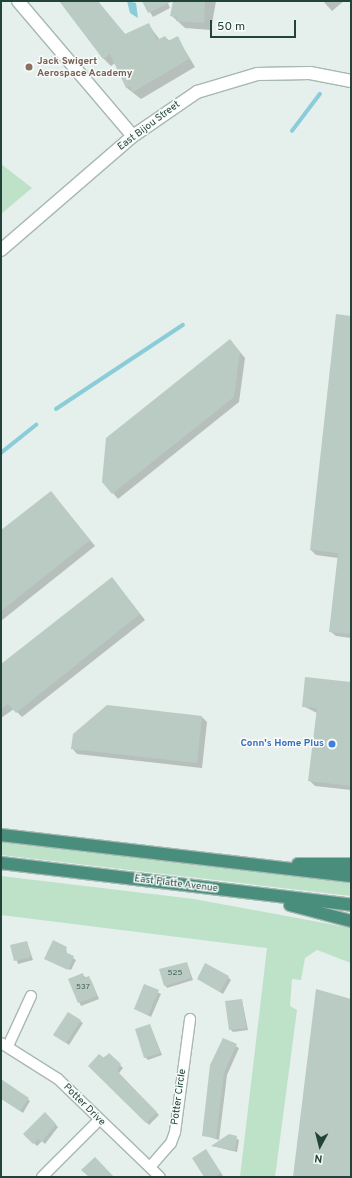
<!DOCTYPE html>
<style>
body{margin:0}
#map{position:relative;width:352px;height:1178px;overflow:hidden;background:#e5efeb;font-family:Overpass,sans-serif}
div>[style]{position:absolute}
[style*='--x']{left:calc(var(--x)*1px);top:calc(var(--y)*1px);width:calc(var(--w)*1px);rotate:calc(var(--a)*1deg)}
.green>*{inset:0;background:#bde2c7}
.water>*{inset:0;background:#8accd8}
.shadow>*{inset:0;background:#0003}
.stream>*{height:3.5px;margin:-1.75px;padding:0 1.75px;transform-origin:1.75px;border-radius:1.75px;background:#8accd8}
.building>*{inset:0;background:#bacbc4}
.roads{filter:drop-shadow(1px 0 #a7b8b2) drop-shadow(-1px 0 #a7b8b2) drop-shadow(0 1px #a7b8b2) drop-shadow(0 -1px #a7b8b2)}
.minor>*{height:10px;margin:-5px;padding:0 5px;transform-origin:5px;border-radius:5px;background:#fff}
.tertiary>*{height:12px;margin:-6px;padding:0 6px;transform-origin:6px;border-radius:6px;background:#fff}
.trunk>*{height:12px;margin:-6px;padding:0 6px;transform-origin:6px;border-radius:6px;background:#498d7d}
.dots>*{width:11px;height:11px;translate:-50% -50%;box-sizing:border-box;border:2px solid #f7fbf9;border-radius:50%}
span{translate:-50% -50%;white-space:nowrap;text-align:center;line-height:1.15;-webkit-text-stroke:3px #f7fbf9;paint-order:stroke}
.number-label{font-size:8px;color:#48655c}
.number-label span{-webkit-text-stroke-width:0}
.education-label{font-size:10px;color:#785e54;font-weight:700}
.left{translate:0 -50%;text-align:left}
.street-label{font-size:10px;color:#22433a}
.shop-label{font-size:10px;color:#366cbe;font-weight:700}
.right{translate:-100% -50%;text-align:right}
.frame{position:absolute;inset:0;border:2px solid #22433a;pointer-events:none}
.north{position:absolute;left:300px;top:1126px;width:40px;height:40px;-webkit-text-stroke:3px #f7fbf9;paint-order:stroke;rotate:187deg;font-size:11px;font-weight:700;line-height:16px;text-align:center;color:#22433a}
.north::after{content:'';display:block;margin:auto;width:14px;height:18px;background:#22433a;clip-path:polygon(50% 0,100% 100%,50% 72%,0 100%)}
.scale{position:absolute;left:210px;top:20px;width:86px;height:18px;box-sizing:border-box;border:2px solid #22433a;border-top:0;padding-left:5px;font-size:12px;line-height:14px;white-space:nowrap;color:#22433a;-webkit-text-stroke:3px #f7fbf9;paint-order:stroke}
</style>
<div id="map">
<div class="green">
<div style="clip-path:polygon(1px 164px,32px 188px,1px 214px)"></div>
<div style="clip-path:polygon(1px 840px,351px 880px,351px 896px,1px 855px)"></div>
<div style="clip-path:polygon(1px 876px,194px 899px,351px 928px,351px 963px,317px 950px,305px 958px,301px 980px,292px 979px,290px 1006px,297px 1010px,275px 1177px,240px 1177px,267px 948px,1px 915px)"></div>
</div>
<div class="water">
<div style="clip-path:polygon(127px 1px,136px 3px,138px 18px,130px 13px)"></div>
</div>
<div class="shadow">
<div style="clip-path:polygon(61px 1px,96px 1px,126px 35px,148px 24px,160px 40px,165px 37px,170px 41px,177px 37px,195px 67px,141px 99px,127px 88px,115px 63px,111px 66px,104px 59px)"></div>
<div style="clip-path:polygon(143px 1px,167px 1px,170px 8px,153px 17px)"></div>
<div style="clip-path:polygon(175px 1px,216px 1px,211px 30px,185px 28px,171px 15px)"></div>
<div style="clip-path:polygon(323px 1px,344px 1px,332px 11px)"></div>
<div style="clip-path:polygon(351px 317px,351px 638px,336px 636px,330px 631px,338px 558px,316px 555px,311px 550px)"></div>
<div style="clip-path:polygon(235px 346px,245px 358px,239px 402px,118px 499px,103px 481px)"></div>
<div style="clip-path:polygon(51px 492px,95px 546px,1px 621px,1px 531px)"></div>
<div style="clip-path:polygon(112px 578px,145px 620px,22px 717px,14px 709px,1px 718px,1px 665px)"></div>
<div style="clip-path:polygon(351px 683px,351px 790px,315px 786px,309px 780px,317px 713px,303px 706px)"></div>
<div style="clip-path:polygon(107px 706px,202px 717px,207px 722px,202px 768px,77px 754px,72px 748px)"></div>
<div style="clip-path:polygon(27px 942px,33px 960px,18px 964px,11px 946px)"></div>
<div style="clip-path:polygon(66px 948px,67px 954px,76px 960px,71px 970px,47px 959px)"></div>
<div style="clip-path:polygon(187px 963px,193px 980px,167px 988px,165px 985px)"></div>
<div style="clip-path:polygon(82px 975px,91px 980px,99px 999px,81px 1006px,70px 979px)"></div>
<div style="clip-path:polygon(228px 977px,231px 980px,223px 994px,198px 979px)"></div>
<div style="clip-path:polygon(145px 986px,161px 994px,151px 1017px,135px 1009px)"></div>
<div style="clip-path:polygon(242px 1000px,248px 1030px,233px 1032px,230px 1029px)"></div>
<div style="clip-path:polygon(80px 1021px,83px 1023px,69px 1045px,54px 1035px)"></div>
<div style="clip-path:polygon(150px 1025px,162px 1055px,148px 1060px,145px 1057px)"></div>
<div style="clip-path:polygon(223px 1039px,239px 1048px,227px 1075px,219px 1140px,203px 1135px)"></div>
<div style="clip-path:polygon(109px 1054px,123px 1068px,119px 1073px,159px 1115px,149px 1125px,90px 1066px)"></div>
<div style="clip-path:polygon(1px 1080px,30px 1101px,23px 1113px,1px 1097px)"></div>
<div style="clip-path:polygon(45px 1114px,58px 1127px,45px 1144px,42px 1141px,37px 1146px,25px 1134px)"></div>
<div style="clip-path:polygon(229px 1135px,239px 1140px,237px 1152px,212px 1146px)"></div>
<div style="clip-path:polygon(208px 1153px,223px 1176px,221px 1177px,205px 1177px)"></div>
</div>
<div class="stream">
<div style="--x:292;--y:131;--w:46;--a:-52.9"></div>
<div style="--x:56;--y:409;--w:152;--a:-33.5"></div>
<div style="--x:1;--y:453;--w:45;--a:-38.7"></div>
</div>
<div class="building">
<div style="clip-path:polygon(59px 1px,98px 1px,125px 34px,149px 23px,157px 40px,165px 36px,168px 41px,178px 36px,189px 59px,133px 92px,130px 86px,126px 88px,110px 54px,103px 59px)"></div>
<div style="clip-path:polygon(142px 1px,205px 1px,204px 23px,176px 21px,177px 17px,170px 16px,173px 1px,148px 13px)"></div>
<div style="clip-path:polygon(336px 314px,351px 316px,351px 634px,329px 632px,338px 553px,310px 550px)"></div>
<div style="clip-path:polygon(230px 339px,240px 352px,234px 397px,112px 494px,102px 482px,106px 438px)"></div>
<div style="clip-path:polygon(51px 491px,90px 540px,1px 611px,1px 530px)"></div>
<div style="clip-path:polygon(112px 577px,140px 614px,16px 713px,8px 704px,1px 709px,1px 664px)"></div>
<div style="clip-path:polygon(305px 677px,351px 682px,351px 786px,308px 781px,317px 708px,302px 707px)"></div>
<div style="clip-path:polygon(107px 705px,202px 716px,197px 763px,71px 749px,73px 734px)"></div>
<div style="clip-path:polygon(53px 940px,67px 947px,65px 952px,74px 956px,68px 970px,44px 959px)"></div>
<div style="clip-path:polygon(27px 941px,31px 957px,14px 961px,10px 945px)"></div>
<div style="clip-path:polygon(187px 962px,191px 978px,164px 986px,159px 969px)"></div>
<div style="clip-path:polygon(205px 963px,229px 976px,220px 992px,197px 979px)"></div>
<div style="clip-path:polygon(83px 973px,84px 978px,89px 976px,97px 996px,78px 1003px,68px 979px)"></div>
<div style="clip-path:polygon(144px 984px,159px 990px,148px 1015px,134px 1009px)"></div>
<div style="clip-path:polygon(316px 989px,351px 999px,351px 1177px,293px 1177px)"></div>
<div style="clip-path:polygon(242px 999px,246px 1028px,229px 1030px,225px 1001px)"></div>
<div style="clip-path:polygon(68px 1012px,81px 1020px,66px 1043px,53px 1035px)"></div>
<div style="clip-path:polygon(150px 1024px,160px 1053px,144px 1058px,135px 1029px)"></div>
<div style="clip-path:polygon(223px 1038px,237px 1044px,224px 1072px,216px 1138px,202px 1136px,210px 1065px)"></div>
<div style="clip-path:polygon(109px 1053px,121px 1064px,117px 1070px,121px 1076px,157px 1112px,146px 1123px,88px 1066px,99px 1054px,104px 1058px)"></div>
<div style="clip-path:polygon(1px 1079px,29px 1098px,20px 1111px,1px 1099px)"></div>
<div style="clip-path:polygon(45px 1112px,56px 1124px,42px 1142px,38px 1139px,33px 1144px,23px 1134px)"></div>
<div style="clip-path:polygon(229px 1134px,237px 1136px,235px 1150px,211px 1146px)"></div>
<div style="clip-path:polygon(206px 1149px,221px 1173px,215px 1177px,204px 1177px,192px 1158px)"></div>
<div style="clip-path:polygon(95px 1157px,114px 1177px,89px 1177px,81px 1170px)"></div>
</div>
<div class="roads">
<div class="minor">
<div style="--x:1;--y:1043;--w:67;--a:32.3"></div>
<div style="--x:58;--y:1079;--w:141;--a:43.9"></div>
<div style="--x:8;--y:1046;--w:55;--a:-65.3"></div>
<div style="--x:150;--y:1167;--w:32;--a:-49"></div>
<div style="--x:171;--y:1143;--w:12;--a:-70"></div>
<div style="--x:175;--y:1132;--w:114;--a:-82.4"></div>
<div style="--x:42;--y:1177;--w:81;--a:-45"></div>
</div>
<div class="tertiary">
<div style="--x:18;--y:1;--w:177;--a:49.6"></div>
<div style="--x:1;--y:250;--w:174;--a:-40.8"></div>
<div style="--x:133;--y:136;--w:78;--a:-34.5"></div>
<div style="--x:197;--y:92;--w:63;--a:-16.7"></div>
<div style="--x:257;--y:74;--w:53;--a:-1.1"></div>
<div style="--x:310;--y:73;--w:42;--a:11"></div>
</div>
<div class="trunk">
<div style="--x:1;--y:835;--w:352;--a:6.7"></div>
<div style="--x:1;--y:863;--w:353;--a:6.8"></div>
<div style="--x:298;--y:864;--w:53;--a:0"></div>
<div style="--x:290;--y:905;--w:63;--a:14.7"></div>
</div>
</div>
<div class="dots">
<div style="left:29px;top:67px;background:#8d6e63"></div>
<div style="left:332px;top:744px;background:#3f7fe0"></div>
</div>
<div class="number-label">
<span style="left:175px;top:974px">525</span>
<span style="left:83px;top:988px">537</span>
</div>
<div class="education-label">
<span class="left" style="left:37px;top:67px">Jack Swigert<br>Aerospace Academy</span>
</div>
<div class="street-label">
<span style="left:149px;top:126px;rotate:-37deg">East Bijou Street</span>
<span style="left:176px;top:884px;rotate:7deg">East Platte Avenue</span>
<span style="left:179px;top:1097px;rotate:-82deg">Potter Circle</span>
<span style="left:84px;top:1105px;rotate:45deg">Potter Drive</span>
</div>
<div class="shop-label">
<span class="right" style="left:324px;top:744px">Conn's Home Plus</span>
</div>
<div class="frame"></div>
<div class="north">N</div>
<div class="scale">50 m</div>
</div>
